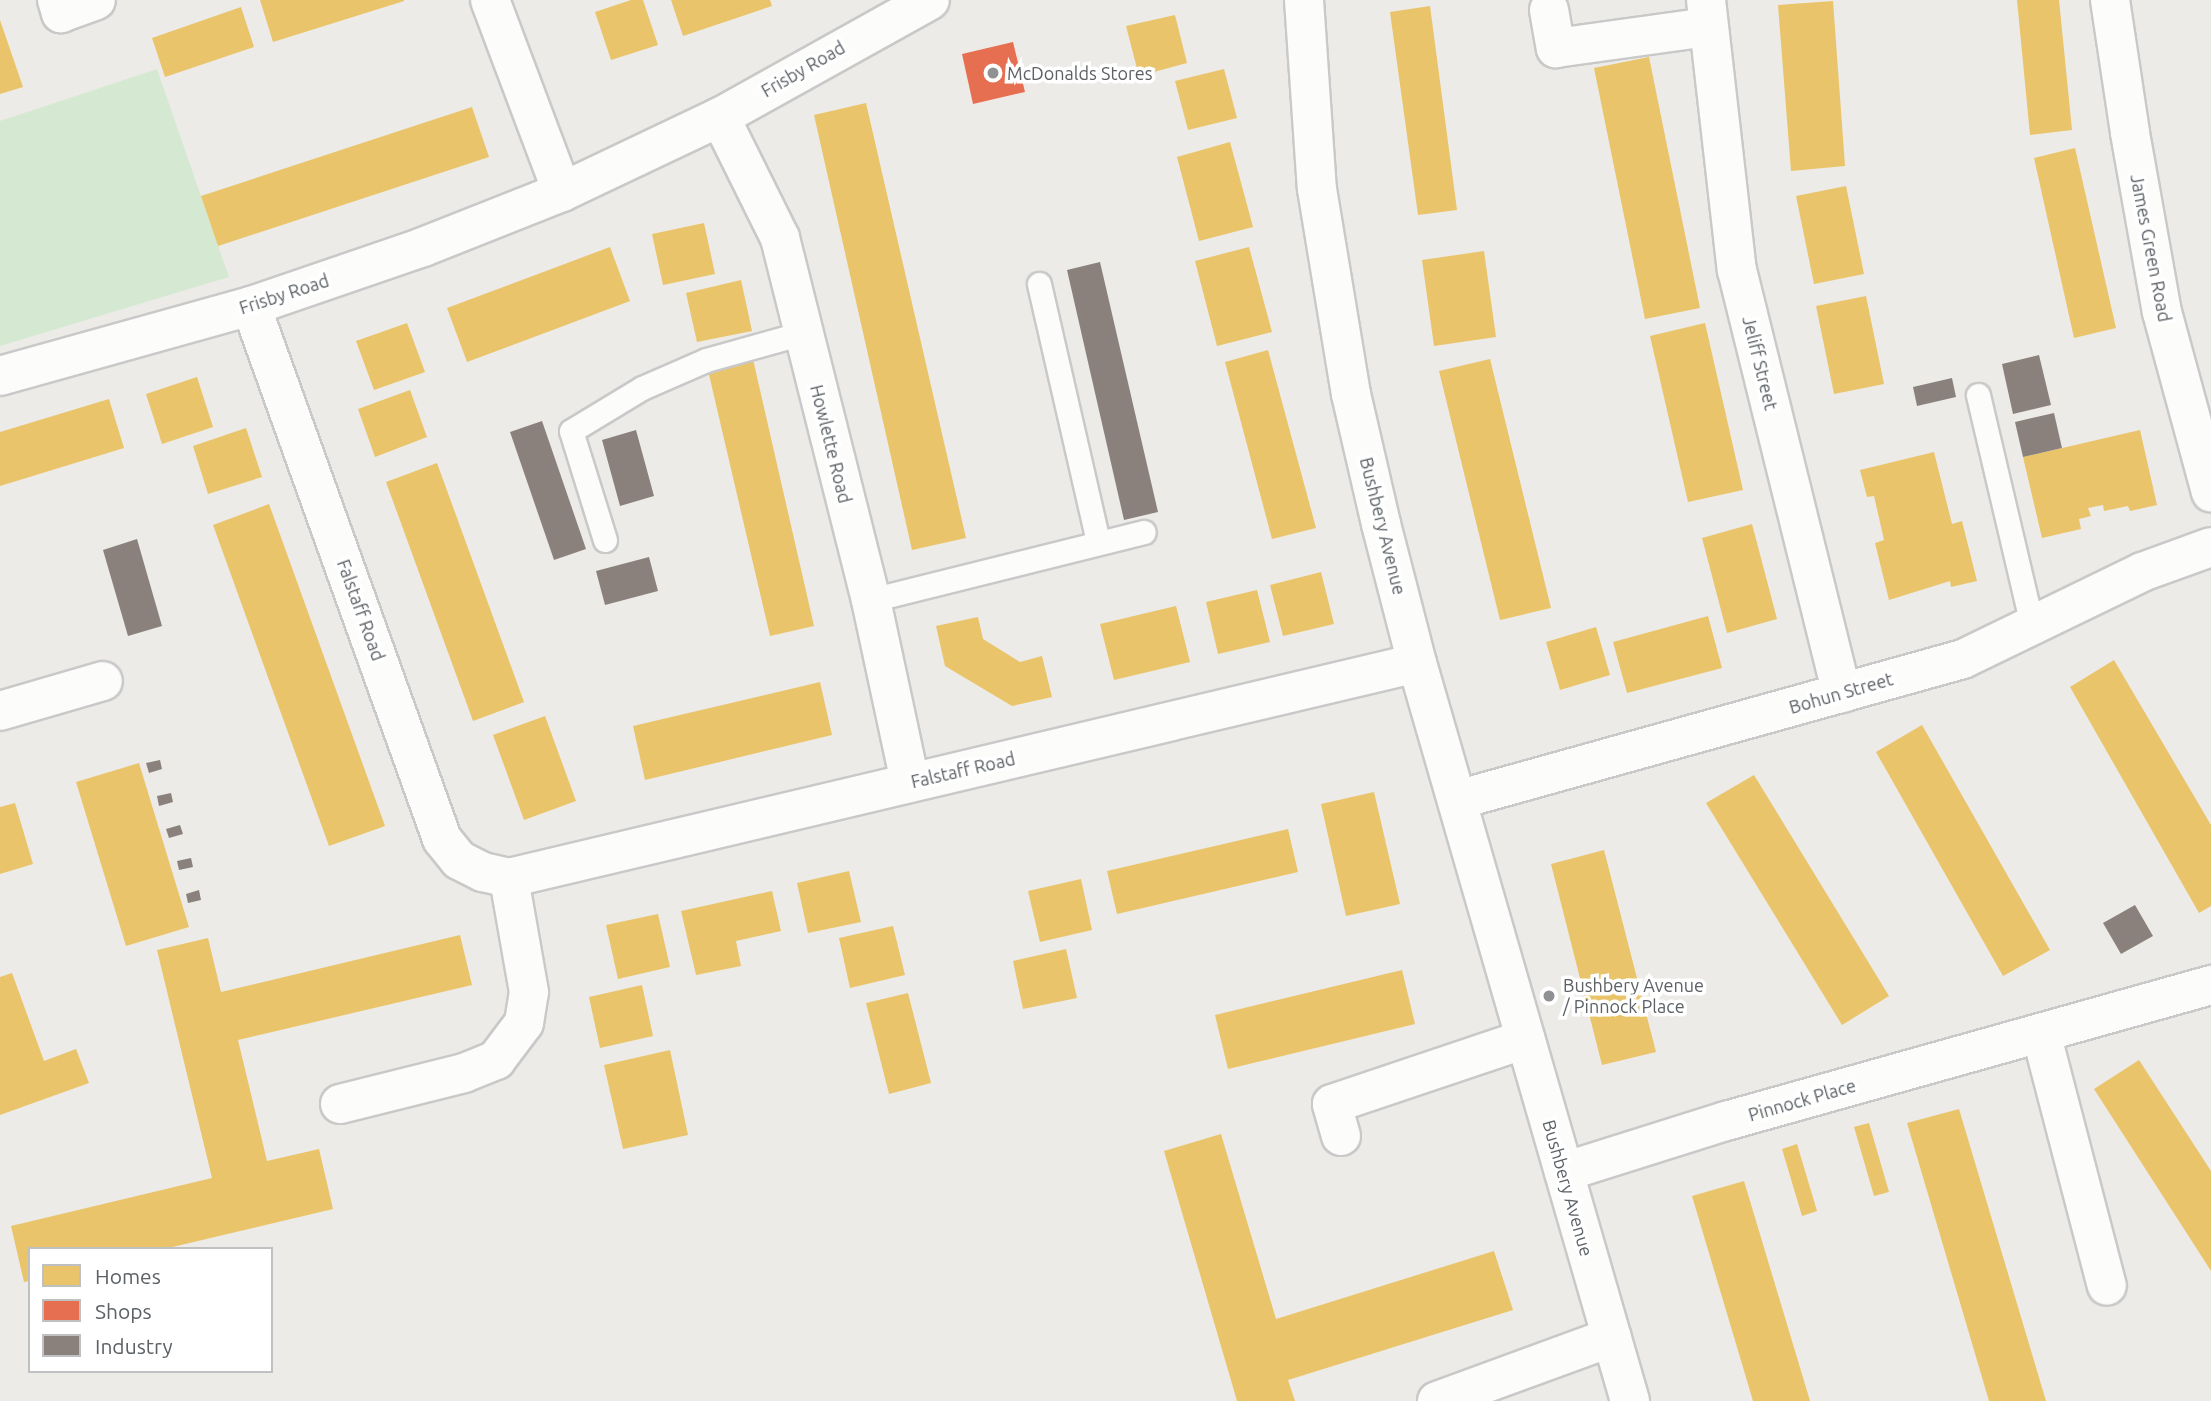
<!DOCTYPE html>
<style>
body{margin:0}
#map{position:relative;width:2211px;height:1401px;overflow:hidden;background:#edebe7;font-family:Ubuntu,sans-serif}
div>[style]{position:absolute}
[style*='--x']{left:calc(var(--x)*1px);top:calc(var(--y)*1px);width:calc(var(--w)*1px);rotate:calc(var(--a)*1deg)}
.green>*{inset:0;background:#d5e9d2}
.homes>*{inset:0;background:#e9c46a}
.shops>*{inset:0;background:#e76f51}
.industry>*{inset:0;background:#8a817c}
.roads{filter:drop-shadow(2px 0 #c9c9c9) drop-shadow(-2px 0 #c9c9c9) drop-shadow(0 2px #c9c9c9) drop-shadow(0 -2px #c9c9c9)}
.service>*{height:23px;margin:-11.5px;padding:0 11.5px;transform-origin:11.5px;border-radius:11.5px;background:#fcfcfb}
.minor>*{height:38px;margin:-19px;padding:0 19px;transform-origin:19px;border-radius:19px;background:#fcfcfb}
.dots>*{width:19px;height:19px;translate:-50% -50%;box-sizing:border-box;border:4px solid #fff;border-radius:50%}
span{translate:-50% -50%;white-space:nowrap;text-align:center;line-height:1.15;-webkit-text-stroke:7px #fff;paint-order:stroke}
.street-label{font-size:18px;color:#5c6165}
.poi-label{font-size:18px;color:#5c6165}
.left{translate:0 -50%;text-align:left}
.legend{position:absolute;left:28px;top:1247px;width:245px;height:126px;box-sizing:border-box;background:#fff;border:2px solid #bec0c1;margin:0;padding:9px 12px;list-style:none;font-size:21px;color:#5c6165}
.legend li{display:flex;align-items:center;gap:14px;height:35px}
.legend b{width:35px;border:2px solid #bec0c1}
</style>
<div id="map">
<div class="green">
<div style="clip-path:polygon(157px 69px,229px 277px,0 346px,0 121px)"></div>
</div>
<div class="homes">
<div style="clip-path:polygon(260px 0,404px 0,404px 1px,273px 42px)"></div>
<div style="clip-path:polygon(631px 0,643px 0,658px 45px,611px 60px,595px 12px)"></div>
<div style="clip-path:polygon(671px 0,770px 0,772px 6px,683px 36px)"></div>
<div style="clip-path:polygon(2017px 0,2059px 0,2072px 130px,2030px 135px)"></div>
<div style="clip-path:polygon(1833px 1px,1845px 166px,1791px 171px,1778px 5px)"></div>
<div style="clip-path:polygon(1430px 6px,1457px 210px,1418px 215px,1390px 12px)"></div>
<div style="clip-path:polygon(241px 7px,254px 47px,165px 77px,152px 38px)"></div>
<div style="clip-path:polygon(1175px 15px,1187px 63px,1139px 76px,1126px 26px)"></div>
<div style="clip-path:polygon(0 20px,23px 87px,0 94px)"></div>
<div style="clip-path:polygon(1649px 57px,1700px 308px,1645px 319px,1594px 68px)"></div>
<div style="clip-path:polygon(1224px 69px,1237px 118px,1188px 130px,1175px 81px)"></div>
<div style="clip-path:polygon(866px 103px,966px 538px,912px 550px,814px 115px)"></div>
<div style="clip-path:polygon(472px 107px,489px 157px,218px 246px,201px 196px)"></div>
<div style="clip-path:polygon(1230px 142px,1253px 227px,1199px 241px,1177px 157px)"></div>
<div style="clip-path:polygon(2075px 148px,2116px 328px,2074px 338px,2034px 158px)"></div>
<div style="clip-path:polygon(1846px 186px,1864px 274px,1814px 284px,1796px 196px)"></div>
<div style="clip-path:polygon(704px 223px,715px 274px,663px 285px,652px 234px)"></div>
<div style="clip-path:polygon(610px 247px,630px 301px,467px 362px,447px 308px)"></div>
<div style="clip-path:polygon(1249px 247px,1272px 332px,1217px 346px,1195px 261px)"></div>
<div style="clip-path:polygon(1484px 251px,1496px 337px,1434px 346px,1422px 260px)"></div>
<div style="clip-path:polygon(741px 280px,752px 331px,697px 342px,686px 293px)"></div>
<div style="clip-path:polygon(1866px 296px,1884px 384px,1834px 394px,1816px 306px)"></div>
<div style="clip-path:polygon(407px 323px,425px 372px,374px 390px,356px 341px)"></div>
<div style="clip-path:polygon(1705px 323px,1743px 490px,1688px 502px,1650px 336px)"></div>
<div style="clip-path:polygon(1268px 350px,1316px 528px,1272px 539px,1225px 362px)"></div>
<div style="clip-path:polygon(752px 355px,814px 626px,770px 636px,707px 366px)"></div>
<div style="clip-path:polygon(1490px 359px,1551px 608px,1500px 620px,1439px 371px)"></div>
<div style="clip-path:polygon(197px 377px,213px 427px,162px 444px,146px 394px)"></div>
<div style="clip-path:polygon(410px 390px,427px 437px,375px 457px,358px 409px)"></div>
<div style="clip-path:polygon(109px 399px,124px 448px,0 486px,0 432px)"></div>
<div style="clip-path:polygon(246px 428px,262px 477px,208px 494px,193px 446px)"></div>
<div style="clip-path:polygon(2140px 430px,2157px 505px,2130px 511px,2128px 506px,2104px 511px,2103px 505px,2088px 508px,2091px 516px,2079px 519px,2081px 529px,2042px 538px,2023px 457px)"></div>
<div style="clip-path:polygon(1934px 452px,1952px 524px,1962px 521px,1977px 581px,1951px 587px,1950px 581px,1889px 600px,1875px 543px,1884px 540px,1874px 496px,1867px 497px,1860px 470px)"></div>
<div style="clip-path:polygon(437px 463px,524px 702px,473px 721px,386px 482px)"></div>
<div style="clip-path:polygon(269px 504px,385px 826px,329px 846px,213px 525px)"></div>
<div style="clip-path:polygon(1752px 524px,1777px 619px,1727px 633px,1702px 538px)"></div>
<div style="clip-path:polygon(1321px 572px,1334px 624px,1283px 636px,1270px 585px)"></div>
<div style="clip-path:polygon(1257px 590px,1270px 642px,1218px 654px,1206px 602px)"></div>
<div style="clip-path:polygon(1176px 606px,1190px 662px,1114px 680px,1100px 624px)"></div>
<div style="clip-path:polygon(1708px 616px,1722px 668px,1627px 693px,1613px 642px)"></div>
<div style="clip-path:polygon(978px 617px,983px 639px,1020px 662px,1042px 656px,1052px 697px,1012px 706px,945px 666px,936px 626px)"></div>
<div style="clip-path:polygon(1596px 627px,1610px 675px,1560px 690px,1546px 642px)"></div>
<div style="clip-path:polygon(2114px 660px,2211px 825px,2211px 906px,2199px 913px,2070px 687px)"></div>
<div style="clip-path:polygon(820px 682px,832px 735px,645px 780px,633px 726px)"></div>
<div style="clip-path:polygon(545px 716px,576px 801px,524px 820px,493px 735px)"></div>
<div style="clip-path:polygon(1922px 725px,2050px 950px,2003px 976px,1876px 752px)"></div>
<div style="clip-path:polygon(139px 763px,189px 927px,126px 946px,76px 782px)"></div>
<div style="clip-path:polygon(1754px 775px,1889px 996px,1842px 1025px,1706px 803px)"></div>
<div style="clip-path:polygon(1374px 792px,1400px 904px,1346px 916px,1321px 804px)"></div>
<div style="clip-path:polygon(15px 803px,33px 864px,0 874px,0 807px)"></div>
<div style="clip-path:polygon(1288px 829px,1298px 872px,1117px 914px,1107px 871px)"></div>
<div style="clip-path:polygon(1604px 850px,1656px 1052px,1602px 1065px,1551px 864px)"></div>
<div style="clip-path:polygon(849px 871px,861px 922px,808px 933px,797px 883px)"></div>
<div style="clip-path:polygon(1081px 879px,1092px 930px,1040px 942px,1028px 891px)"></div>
<div style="clip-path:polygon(772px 891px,781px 931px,736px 941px,741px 966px,696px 975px,681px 911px)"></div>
<div style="clip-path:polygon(658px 914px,670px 967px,618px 979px,606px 925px)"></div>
<div style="clip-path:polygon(893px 926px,905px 975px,850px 988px,839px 938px)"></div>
<div style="clip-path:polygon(460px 935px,472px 985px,238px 1040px,267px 1161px,319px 1149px,333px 1209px,164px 1249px,30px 1249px,30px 1281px,24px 1282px,11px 1226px,212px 1178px,157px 950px,208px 938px,221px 992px)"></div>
<div style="clip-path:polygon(1066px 949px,1077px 998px,1023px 1009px,1013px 961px)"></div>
<div style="clip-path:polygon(1402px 970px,1415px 1024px,1228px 1069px,1215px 1015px)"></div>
<div style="clip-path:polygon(12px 973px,44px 1061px,76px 1049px,89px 1083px,0 1115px,0 977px)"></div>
<div style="clip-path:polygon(642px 985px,653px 1036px,600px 1048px,589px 997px)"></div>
<div style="clip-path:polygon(908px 993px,931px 1083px,889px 1094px,866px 1003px)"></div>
<div style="clip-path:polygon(670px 1050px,688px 1135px,623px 1149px,604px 1065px)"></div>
<div style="clip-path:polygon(2139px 1060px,2211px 1171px,2211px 1271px,2094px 1089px)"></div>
<div style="clip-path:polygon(1959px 1109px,2046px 1401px,1989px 1401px,1907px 1123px)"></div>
<div style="clip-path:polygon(1869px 1123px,1889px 1192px,1874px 1196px,1854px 1127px)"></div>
<div style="clip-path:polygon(1221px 1134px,1276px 1319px,1494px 1251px,1513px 1310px,1288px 1380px,1295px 1401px,1237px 1401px,1164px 1151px)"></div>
<div style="clip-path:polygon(1797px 1144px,1817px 1211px,1802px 1216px,1782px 1149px)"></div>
<div style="clip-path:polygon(1744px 1181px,1810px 1401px,1753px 1401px,1692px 1196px)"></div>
</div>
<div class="shops">
<div style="clip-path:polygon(1013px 42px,1025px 92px,973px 104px,962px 54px)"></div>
</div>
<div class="industry">
<div style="clip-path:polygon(1100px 262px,1158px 512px,1124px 520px,1067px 270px)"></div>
<div style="clip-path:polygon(2039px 355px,2051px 405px,2013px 414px,2002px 364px)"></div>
<div style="clip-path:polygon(1952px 378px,1956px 397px,1917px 406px,1913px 387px)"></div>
<div style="clip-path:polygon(2054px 413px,2062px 448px,2023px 457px,2015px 422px)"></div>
<div style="clip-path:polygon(542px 421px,586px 549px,554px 560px,510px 432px)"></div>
<div style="clip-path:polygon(636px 430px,654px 496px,620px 506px,602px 440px)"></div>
<div style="clip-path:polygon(137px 539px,162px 626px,128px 636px,103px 550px)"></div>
<div style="clip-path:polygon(649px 557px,658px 591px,605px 605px,596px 571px)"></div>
<div style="clip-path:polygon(160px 760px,162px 769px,149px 773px,146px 763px)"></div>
<div style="clip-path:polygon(171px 793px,173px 802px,159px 806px,157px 796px)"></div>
<div style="clip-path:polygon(180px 825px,183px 834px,169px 838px,166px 829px)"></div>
<div style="clip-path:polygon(191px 858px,193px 867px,179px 870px,177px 861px)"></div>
<div style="clip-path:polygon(199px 890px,201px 900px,188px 903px,186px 894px)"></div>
<div style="clip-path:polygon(2135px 905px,2153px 936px,2121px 954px,2103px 923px)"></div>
</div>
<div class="roads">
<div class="service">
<div style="--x:1039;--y:284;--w:265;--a:77.1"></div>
<div style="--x:1978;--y:395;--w:236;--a:76.8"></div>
<div style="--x:605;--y:540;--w:114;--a:-107.3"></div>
<div style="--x:571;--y:431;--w:83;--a:-31.2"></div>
<div style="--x:642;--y:388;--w:70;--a:-23.6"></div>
<div style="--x:706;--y:360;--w:101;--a:-15.6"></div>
<div style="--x:871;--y:600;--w:281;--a:-14"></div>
</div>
<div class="minor">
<div style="--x:57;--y:0;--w:14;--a:73"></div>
<div style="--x:61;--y:13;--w:37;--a:-20"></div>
<div style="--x:490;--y:0;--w:205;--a:69.4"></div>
<div style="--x:1304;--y:0;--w:189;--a:86.1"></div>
<div style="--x:1317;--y:189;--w:208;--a:80.6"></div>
<div style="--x:1351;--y:394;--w:133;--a:77"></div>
<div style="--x:1381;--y:524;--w:144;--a:75.5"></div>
<div style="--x:1417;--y:663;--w:768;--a:73.9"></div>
<div style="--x:1706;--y:0;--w:272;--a:83.5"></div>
<div style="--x:1737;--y:270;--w:436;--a:76.1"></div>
<div style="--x:2110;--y:0;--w:134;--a:81.4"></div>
<div style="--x:2130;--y:133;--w:182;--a:79.9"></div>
<div style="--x:2162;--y:312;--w:187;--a:74.8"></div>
<div style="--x:1549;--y:10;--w:39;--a:80"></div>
<div style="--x:1556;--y:48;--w:153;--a:-7.9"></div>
<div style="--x:720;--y:117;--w:135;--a:63.6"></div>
<div style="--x:780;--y:238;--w:373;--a:75.9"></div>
<div style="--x:871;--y:600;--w:186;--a:77.9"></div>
<div style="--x:251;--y:306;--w:566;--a:70.28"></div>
<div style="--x:442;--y:839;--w:27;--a:51"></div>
<div style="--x:459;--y:860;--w:27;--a:27"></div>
<div style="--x:483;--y:872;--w:27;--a:13"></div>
<div style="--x:509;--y:878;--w:933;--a:-13.32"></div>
<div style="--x:0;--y:376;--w:261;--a:-15.6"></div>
<div style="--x:251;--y:306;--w:182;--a:-18.9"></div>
<div style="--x:423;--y:247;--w:149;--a:-21.6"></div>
<div style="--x:562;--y:192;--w:175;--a:-25.4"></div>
<div style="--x:720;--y:117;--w:240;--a:-29.1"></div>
<div style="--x:0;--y:711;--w:107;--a:-16.2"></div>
<div style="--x:1457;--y:800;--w:525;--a:-15.57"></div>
<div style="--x:1963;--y:659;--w:199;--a:-25.9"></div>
<div style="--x:2142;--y:572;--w:73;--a:-19.9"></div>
<div style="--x:2041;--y:1033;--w:261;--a:75.4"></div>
<div style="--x:340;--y:1104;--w:128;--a:-14"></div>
<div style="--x:464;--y:1073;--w:35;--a:-22"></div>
<div style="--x:496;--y:1060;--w:46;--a:-52.9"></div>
<div style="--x:524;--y:1023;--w:31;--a:-81"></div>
<div style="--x:529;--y:992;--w:116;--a:-100"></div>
<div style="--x:1341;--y:1136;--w:33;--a:-106"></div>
<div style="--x:1332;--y:1104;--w:204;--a:-18.6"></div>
<div style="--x:1564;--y:1172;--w:170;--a:-17.5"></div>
<div style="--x:1726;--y:1121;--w:504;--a:-15.66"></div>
<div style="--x:1437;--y:1401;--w:186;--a:-20.1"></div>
</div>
</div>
<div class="dots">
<div style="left:993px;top:73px;background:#8f9192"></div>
<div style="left:1549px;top:996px;background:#8f9192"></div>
</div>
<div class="street-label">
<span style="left:803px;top:69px;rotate:-30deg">Frisby Road</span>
<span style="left:2151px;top:248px;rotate:79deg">James Green Road</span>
<span style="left:284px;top:294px;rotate:-18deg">Frisby Road</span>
<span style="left:1760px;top:363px;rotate:76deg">Jeliff Street</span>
<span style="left:831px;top:444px;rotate:76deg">Howlette Road</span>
<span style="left:1383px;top:526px;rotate:76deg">Bushbery Avenue</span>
<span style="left:361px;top:610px;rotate:70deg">Falstaff Road</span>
<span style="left:1841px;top:693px;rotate:-16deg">Bohun Street</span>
<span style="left:963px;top:770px;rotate:-13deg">Falstaff Road</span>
<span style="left:1802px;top:1100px;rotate:-16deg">Pinnock Place</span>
<span style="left:1568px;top:1188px;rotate:74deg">Bushbery Avenue</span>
</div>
<div class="poi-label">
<span class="left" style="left:1007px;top:73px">McDonalds Stores</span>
<span class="left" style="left:1563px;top:996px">Bushbery Avenue<br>/ Pinnock Place</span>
</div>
<ul class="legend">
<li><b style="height:19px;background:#e9c46a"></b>Homes</li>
<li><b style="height:19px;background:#e76f51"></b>Shops</li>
<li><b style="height:19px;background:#8a817c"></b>Industry</li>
</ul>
</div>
